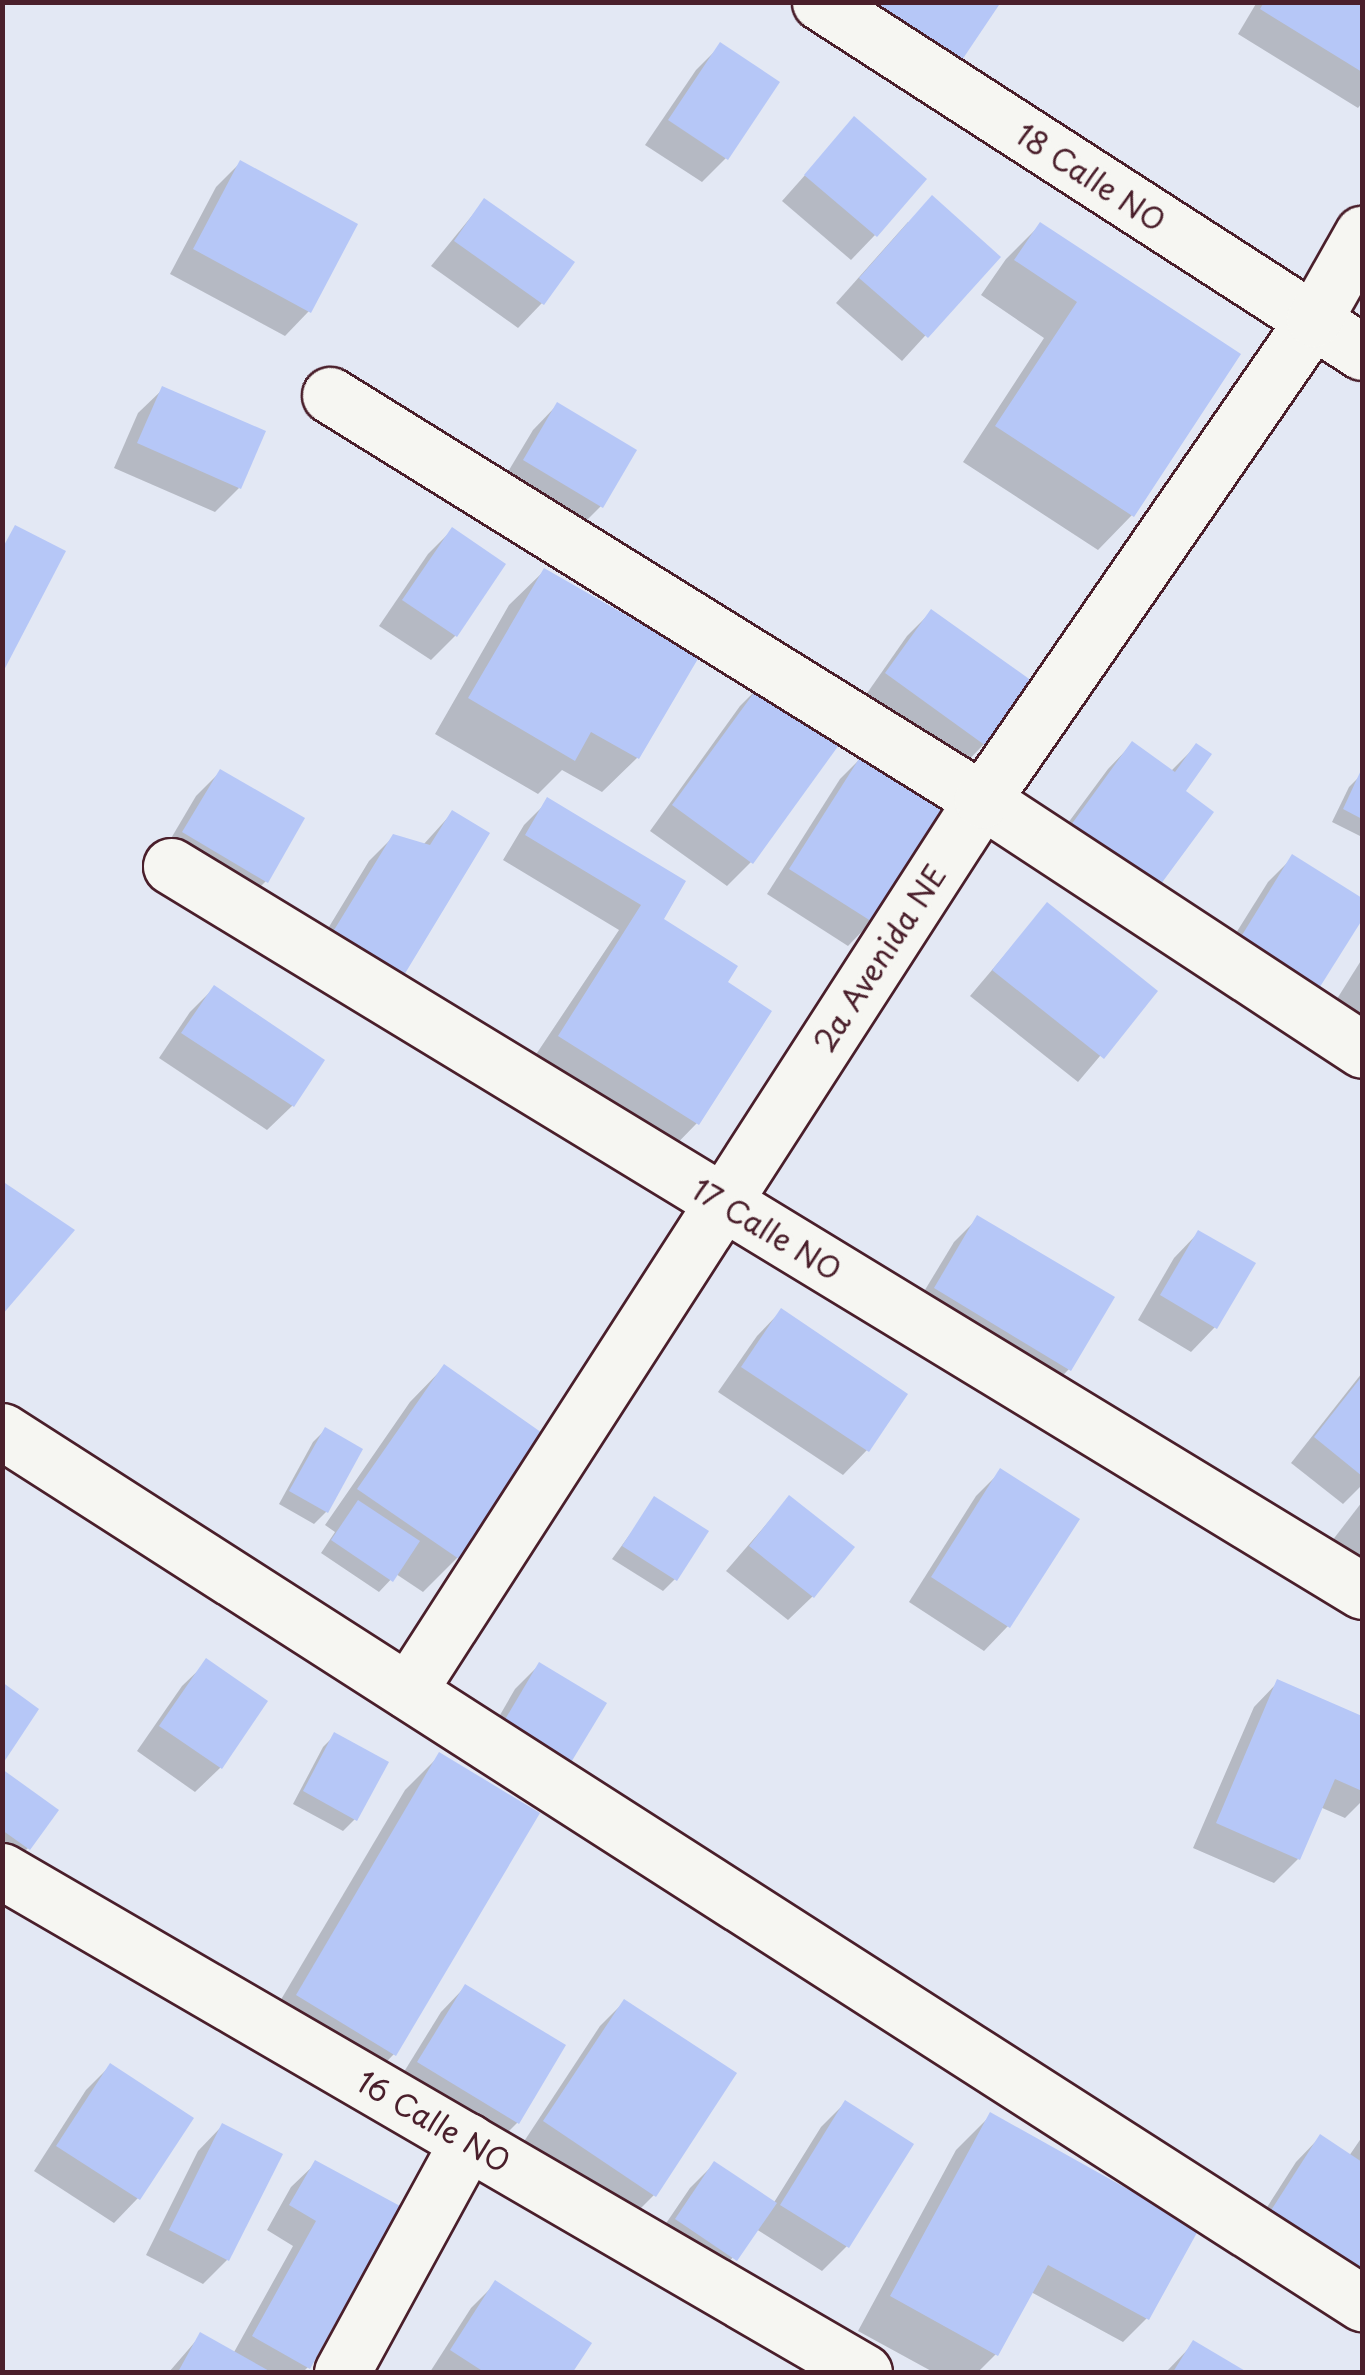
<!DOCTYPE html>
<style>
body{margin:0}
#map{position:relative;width:1365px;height:2375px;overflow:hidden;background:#e3e8f4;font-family:"Playpen Sans",sans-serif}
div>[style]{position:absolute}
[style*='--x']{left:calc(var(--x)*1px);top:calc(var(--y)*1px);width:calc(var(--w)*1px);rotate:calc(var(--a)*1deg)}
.shadow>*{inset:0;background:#0003}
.building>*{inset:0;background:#b6c7f7}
.roads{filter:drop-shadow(2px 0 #4a1f2b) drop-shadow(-2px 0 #4a1f2b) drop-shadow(0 2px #4a1f2b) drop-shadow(0 -2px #4a1f2b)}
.minor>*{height:55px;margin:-27.5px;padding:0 27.5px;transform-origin:27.5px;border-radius:27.5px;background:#f6f6f2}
span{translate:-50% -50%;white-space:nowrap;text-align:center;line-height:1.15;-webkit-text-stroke:8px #f6f6f2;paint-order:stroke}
.street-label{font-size:30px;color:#4a1f2b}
.frame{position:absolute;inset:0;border:5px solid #4a1f2b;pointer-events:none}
</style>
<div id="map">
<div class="shadow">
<div style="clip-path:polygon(1257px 2px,1362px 2px,1362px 103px,1358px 108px,1238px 34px)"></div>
<div style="clip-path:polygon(720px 46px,726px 158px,702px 182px,645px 145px,696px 70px)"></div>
<div style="clip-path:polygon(854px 120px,875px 235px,851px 260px,782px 201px)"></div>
<div style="clip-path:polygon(240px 163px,309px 311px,285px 336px,170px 274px,216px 187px)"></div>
<div style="clip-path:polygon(484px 201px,542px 303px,518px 328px,431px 266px)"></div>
<div style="clip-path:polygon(908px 222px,997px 257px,902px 361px,836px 303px)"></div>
<div style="clip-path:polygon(1040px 225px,1237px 355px,1132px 515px,1098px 550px,963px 462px,1044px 338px,981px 295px,1006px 259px)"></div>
<div style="clip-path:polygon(163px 389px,239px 488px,215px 512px,114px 468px,138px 413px)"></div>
<div style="clip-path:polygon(557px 405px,601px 506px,576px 531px,500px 485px,533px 430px)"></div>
<div style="clip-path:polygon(452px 530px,455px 636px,431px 660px,379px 626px,428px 554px)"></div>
<div style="clip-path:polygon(544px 571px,695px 658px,637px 758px,602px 792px,562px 770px,538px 794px,435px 734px,509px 605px)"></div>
<div style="clip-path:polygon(931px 612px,984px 744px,960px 769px,863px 699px,907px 636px)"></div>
<div style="clip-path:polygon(764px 682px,751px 862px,727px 886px,650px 831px,740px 706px)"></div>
<div style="clip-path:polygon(1132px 744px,1171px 771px,1196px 746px,1182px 792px,1048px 850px,1108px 769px)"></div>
<div style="clip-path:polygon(864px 755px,872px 921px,848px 946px,767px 894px,840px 779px)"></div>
<div style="clip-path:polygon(220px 772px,266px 881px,242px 905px,160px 857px,196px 796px)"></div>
<div style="clip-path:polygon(1361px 775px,1362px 776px,1362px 837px,1332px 822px,1349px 787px)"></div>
<div style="clip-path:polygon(548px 801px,724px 983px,697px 1123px,663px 1158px,525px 1071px,619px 930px,503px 860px,524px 825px)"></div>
<div style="clip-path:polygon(452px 813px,487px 834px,301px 973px,369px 861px,393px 837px,423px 845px)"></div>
<div style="clip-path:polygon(1293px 857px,1362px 901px,1362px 915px,1316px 989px,1216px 965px,1268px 882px)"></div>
<div style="clip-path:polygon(1047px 905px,1155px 991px,1078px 1082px,970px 996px)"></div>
<div style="clip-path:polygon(1362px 959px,1362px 1032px,1330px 1010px)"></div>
<div style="clip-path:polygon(214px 988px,322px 1060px,292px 1106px,267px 1130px,159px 1058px,190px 1012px)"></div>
<div style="clip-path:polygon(978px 1218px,1069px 1369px,1045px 1394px,911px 1313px,954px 1242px)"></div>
<div style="clip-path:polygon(1198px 1233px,1215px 1327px,1191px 1352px,1138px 1320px,1174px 1258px)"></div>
<div style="clip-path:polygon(781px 1311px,867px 1450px,843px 1475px,718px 1392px,757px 1336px)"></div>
<div style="clip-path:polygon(444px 1367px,541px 1436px,457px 1558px,423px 1592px,396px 1574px,379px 1592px,321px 1553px,335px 1532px,325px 1525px,410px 1402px)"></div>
<div style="clip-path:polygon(1362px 1373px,1362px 1485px,1343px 1504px,1291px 1463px)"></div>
<div style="clip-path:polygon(325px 1430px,326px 1512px,314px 1524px,279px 1504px,313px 1442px)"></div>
<div style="clip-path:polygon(1000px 1472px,1008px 1626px,984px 1651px,909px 1602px,976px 1496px)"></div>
<div style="clip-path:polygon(789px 1498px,813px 1596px,788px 1620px,726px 1571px)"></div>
<div style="clip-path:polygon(655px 1500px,675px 1579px,663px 1591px,612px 1559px)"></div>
<div style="clip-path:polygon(1362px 1502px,1362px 1601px,1315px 1563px)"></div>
<div style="clip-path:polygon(207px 1662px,264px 1702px,220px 1768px,195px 1792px,137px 1751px,182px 1686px)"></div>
<div style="clip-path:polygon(539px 1665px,604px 1704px,478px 1753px,515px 1689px)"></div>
<div style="clip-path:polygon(1278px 1682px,1362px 1719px,1362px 1801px,1345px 1818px,1320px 1807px,1298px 1859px,1274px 1883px,1193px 1848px,1254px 1707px)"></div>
<div style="clip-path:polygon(335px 1735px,355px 1819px,343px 1831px,293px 1804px,323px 1747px)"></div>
<div style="clip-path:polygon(440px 1755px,394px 2054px,360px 2089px,263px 2030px,405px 1790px)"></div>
<div style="clip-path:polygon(2px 1772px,28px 1848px,16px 1860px,2px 1851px)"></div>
<div style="clip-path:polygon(465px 1987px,563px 2046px,517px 2123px,493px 2147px,394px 2088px,441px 2012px)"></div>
<div style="clip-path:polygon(624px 2002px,654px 2195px,630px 2219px,521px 2146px,600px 2026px)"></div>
<div style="clip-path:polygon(110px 2066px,138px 2198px,114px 2223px,34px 2171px,86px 2090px)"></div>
<div style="clip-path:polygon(845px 2103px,847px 2246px,822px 2271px,756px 2229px,711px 2284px,652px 2244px,690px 2188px,714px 2164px,773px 2204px,821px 2127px)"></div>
<div style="clip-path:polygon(991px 2115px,1147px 2318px,1123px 2342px,1031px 2292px,996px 2354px,978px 2372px,933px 2372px,858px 2331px,956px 2150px)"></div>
<div style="clip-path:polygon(222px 2126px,227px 2260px,203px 2284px,146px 2255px,198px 2151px)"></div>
<div style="clip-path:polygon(1320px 2137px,1349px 2156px,1362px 2137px,1362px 2317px,1246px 2240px,1296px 2162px)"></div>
<div style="clip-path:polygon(316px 2163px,396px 2207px,308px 2367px,303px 2372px,169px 2372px,200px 2336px,233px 2354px,293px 2246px,267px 2230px,291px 2187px)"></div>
<div style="clip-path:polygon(495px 2284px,589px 2344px,571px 2372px,430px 2372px,471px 2308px)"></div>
<div style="clip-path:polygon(1194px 2343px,1242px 2372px,1166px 2372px)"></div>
</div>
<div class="building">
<div style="clip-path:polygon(866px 2px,1001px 2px,958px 66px)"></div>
<div style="clip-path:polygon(1264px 2px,1362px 2px,1362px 72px,1260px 9px)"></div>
<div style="clip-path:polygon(720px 42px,780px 82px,728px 160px,668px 120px)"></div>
<div style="clip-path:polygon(854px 116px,927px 179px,877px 237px,804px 175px)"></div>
<div style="clip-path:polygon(240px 160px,358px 224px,311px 313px,193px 249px)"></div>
<div style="clip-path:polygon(932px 195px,1001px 257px,928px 338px,859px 278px)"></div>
<div style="clip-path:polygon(484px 198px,575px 262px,544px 305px,454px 241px)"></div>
<div style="clip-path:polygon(1040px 222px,1241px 354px,1134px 517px,995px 426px,1077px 302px,1014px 260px)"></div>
<div style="clip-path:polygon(162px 386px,266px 431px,241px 489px,137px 443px)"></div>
<div style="clip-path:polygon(557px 402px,637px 450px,603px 508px,523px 460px)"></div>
<div style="clip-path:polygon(15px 525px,66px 551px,2px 674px,2px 549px)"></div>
<div style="clip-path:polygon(452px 527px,506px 564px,457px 637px,402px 600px)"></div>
<div style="clip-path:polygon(544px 568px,699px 657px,639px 759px,591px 732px,575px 761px,468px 698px)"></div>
<div style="clip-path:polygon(931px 609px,1032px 681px,986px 746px,885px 673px)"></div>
<div style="clip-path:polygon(764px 679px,844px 738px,753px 864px,672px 805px)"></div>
<div style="clip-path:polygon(1132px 741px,1175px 772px,1196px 743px,1212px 754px,1186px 791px,1214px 812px,1158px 888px,1071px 825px)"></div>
<div style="clip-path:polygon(864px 751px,948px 805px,874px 923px,789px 869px)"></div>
<div style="clip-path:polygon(1362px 768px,1362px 819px,1343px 809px)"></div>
<div style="clip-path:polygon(220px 769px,305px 818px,268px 883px,182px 832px)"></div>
<div style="clip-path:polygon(547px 797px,686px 881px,664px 919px,738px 966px,728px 982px,772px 1011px,699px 1125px,558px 1036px,641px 905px,525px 835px)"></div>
<div style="clip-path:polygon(452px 810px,490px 833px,395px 990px,323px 948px,393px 834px,430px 845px)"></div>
<div style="clip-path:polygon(1292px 854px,1362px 898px,1362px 920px,1318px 990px,1239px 940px)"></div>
<div style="clip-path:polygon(1047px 902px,1158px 991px,1104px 1059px,992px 970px)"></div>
<div style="clip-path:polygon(214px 985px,325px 1060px,294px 1107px,181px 1033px)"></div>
<div style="clip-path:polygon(2px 1181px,75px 1230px,2px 1315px)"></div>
<div style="clip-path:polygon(977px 1215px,1115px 1297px,1071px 1371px,934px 1288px)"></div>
<div style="clip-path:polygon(1198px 1230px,1256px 1263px,1217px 1329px,1160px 1295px)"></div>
<div style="clip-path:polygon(781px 1308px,908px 1394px,869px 1452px,741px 1367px)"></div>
<div style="clip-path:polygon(444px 1364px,545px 1435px,459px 1559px,357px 1489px)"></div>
<div style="clip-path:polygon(1362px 1376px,1362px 1476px,1314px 1437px)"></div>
<div style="clip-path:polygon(325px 1427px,363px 1449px,328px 1513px,289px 1491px)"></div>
<div style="clip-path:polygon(1000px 1468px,1080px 1519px,1010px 1628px,931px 1577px)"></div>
<div style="clip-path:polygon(789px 1495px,855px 1547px,814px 1598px,749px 1546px)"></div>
<div style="clip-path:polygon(654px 1496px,709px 1531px,677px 1581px,622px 1546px)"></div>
<div style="clip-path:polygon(358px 1500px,420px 1541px,393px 1582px,331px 1540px)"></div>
<div style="clip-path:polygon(206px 1658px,268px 1701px,222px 1769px,159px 1726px)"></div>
<div style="clip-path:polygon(539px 1662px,607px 1703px,567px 1769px,500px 1728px)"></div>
<div style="clip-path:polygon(1277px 1679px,1362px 1716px,1362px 1791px,1335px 1779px,1300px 1860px,1216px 1823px)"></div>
<div style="clip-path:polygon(2px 1682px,39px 1709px,2px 1765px)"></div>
<div style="clip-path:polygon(334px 1732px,389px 1762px,357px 1821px,303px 1791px)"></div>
<div style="clip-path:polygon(439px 1752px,540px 1813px,396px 2056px,296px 1995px)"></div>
<div style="clip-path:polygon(2px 1769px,59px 1810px,30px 1850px,2px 1830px)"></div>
<div style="clip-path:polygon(465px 1984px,566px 2045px,519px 2124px,417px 2062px)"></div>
<div style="clip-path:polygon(624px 1999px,737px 2073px,656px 2197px,543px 2121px)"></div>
<div style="clip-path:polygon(110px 2063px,194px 2118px,140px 2200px,56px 2146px)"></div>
<div style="clip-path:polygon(845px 2100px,914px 2144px,849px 2248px,780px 2205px)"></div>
<div style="clip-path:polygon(990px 2112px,1199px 2229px,1149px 2320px,1048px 2265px,998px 2356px,890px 2296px)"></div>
<div style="clip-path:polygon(222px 2123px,283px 2154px,229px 2261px,169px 2230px)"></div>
<div style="clip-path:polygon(1320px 2134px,1362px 2162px,1362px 2278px,1268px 2215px)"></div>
<div style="clip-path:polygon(315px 2160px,400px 2206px,310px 2369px,252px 2336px,316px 2221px,289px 2205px)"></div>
<div style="clip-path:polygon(714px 2161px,777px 2203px,737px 2261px,675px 2219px)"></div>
<div style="clip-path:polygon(495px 2280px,592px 2343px,573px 2372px,484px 2372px,450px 2350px)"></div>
<div style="clip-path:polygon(200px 2332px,271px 2372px,178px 2372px)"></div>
<div style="clip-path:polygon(1193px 2340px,1247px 2372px,1173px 2372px)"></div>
</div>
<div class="roads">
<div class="minor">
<div style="--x:820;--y:2;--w:645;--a:32.85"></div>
<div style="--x:330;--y:395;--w:768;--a:31.85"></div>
<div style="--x:982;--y:800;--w:455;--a:33.3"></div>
<div style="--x:171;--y:866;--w:1394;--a:31.33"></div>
<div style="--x:2;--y:1431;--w:1616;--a:32.67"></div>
<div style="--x:408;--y:1691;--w:1060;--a:-57.21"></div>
<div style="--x:982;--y:800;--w:584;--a:-55.39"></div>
<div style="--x:1314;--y:319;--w:98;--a:-60.5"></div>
<div style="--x:2;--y:1871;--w:997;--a:30.17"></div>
<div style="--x:342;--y:2372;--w:263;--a:-61.4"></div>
</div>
</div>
<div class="street-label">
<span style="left:1091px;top:177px;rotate:33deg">18 Calle NO</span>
<span style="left:879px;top:958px;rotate:-57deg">2a Avenida NE</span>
<span style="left:767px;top:1229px;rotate:31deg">17 Calle NO</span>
<span style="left:434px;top:2121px;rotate:30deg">16 Calle NO</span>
</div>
<div class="frame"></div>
</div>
